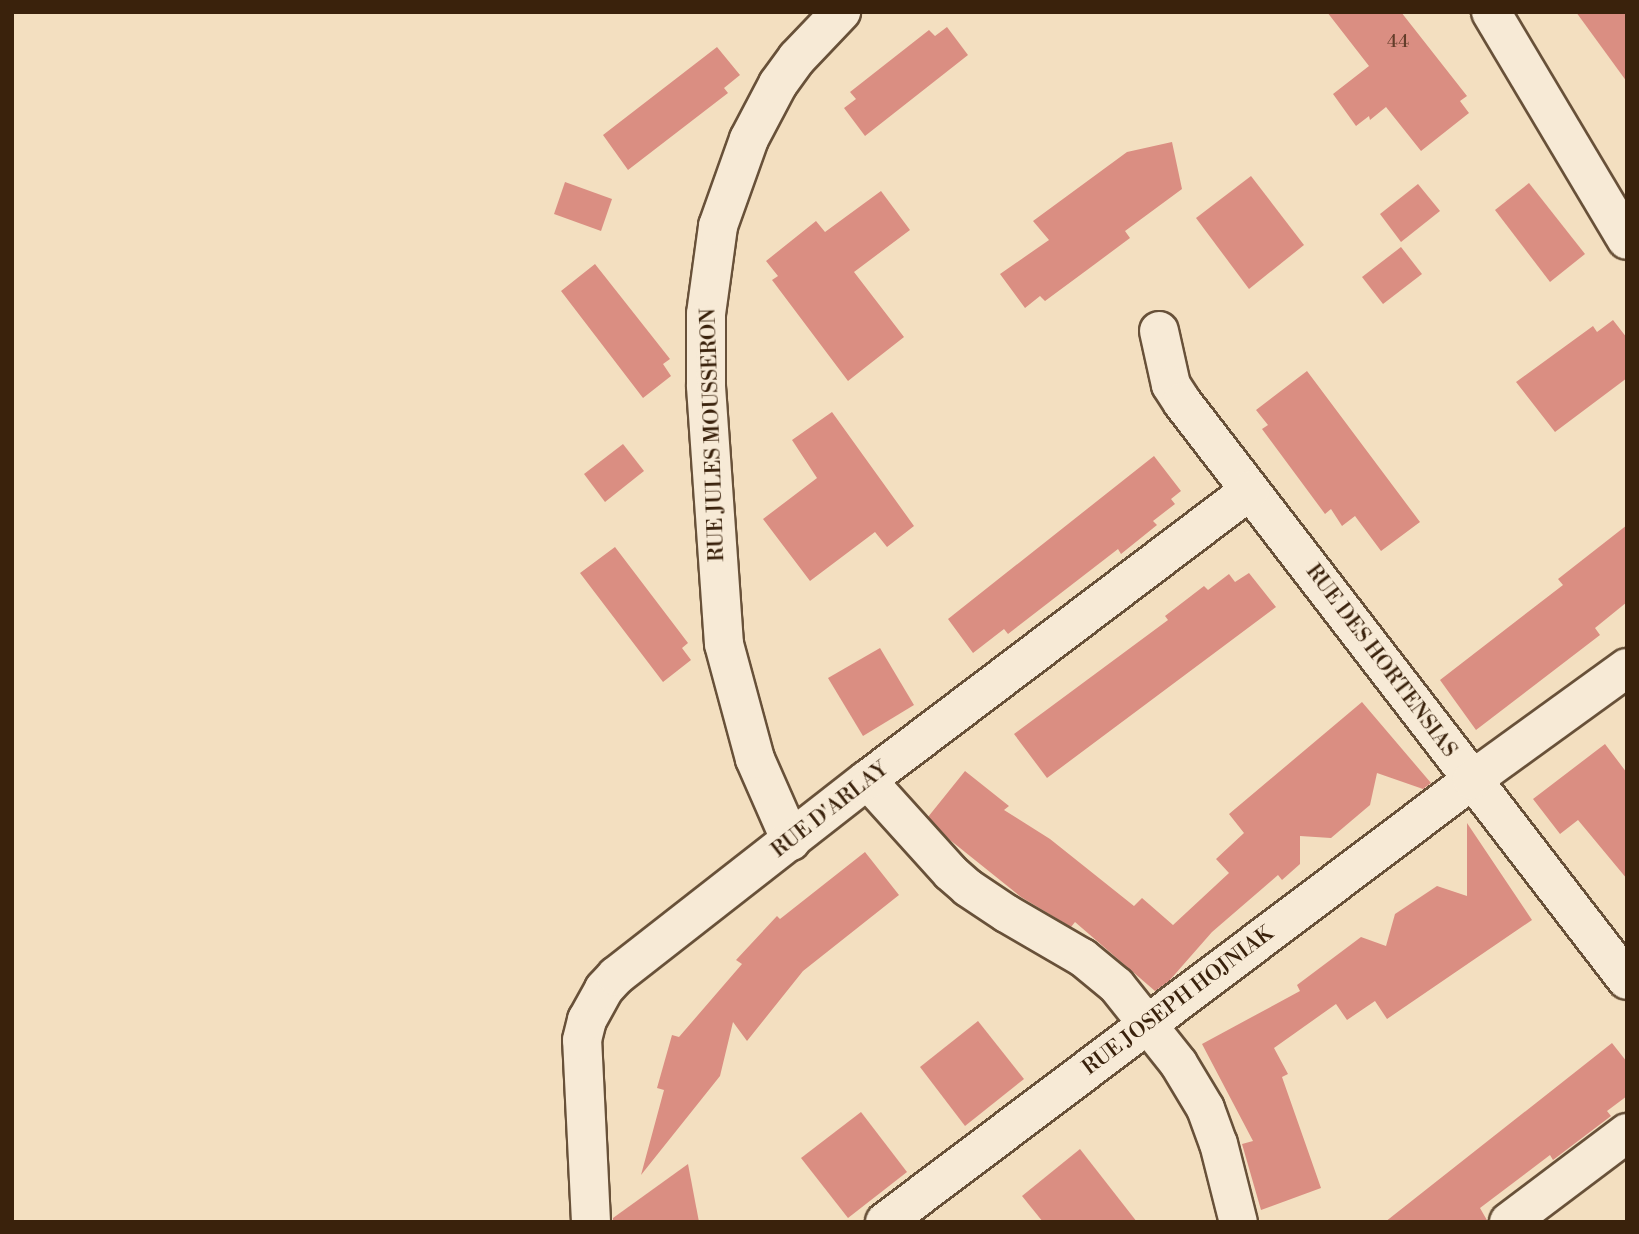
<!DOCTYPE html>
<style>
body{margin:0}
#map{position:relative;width:1639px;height:1234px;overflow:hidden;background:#f3dfc0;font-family:"Libre Bodoni",serif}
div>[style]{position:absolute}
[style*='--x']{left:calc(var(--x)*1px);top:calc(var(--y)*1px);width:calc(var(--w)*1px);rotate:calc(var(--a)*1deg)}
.building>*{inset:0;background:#da8e82}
.roads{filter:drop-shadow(2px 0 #685139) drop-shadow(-2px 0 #685139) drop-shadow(0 2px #685139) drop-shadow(0 -2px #685139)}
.pedestrian>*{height:37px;margin:-18.5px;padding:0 18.5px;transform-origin:18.5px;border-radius:18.5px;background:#f7ead6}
.minor>*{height:38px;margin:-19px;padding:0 19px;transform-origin:19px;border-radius:19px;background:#f7ead6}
span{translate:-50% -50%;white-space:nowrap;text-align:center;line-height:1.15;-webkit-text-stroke:7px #f7ead6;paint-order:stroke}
.number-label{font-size:18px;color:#623d2a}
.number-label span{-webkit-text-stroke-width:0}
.street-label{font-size:21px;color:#3a220c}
.frame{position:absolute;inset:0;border:14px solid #3a220c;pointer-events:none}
</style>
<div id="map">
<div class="building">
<div style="clip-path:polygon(1327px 12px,1401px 12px,1467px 96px,1460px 101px,1469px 113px,1421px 151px,1386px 107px,1370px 120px,1369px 116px,1356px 126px,1333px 94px,1369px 66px)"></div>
<div style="clip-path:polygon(1576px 12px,1627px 12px,1627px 82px)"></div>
<div style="clip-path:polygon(947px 27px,968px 55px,865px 136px,844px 108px,856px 99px,850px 92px,929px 30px,935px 36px)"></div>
<div style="clip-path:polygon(717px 47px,740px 75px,724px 88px,728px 93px,628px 170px,603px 135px)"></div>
<div style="clip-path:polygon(1172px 142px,1182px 189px,1125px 231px,1130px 238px,1087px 270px,1045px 301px,1040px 296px,1025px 308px,1000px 274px,1049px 240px,1033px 221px,1127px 152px)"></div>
<div style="clip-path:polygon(1251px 176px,1304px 245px,1249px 289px,1196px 218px)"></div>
<div style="clip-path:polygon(565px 182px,612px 199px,601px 231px,554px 214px)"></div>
<div style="clip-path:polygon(1529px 183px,1585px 254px,1550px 282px,1495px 210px)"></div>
<div style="clip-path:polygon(1418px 184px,1440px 211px,1401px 242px,1380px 214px)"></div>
<div style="clip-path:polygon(881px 191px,910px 230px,854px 272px,904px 337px,848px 381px,772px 280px,778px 276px,766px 261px,816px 221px,825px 232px)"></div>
<div style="clip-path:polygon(1401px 247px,1422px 274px,1383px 304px,1362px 277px)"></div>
<div style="clip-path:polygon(595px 264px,670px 359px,663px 364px,671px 376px,643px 398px,561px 291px)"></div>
<div style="clip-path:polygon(1613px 320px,1627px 338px,1627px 378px,1555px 432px,1516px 382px,1593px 326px,1597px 332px)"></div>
<div style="clip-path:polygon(1307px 371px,1420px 522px,1381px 551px,1355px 516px,1342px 526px,1331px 509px,1325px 514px,1262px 429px,1268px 425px,1256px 410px)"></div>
<div style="clip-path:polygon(832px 412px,914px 526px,887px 547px,875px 532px,810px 581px,763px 519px,817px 478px,792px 440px)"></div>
<div style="clip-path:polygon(623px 444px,644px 471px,605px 502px,584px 474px)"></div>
<div style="clip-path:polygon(1154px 456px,1181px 491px,1171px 499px,1175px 504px,1153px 521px,1157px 525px,1121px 554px,1118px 549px,1008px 634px,1004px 629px,973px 653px,948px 619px)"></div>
<div style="clip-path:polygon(1627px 525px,1627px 602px,1595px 628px,1600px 635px,1476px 730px,1440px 680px,1563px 585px,1558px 579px)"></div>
<div style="clip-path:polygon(615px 547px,688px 643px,682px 648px,691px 660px,663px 682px,580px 573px)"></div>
<div style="clip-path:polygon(1249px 573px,1276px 607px,1047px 778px,1014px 734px,1168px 620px,1165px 616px,1204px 586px,1208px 590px,1229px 574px,1235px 582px)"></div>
<div style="clip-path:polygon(880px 648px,914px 705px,863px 736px,828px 678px)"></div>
<div style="clip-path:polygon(1362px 702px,1431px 783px,1423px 789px,1377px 773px,1370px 805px,1331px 838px,1300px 836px,1300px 864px,1282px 880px,1278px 875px,1212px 932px,1169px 981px,1155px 991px,1075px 922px,1071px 927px,1021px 897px,950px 840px,928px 817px,965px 771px,1009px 806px,1004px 810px,1050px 839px,1134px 906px,1142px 898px,1173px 925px,1229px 873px,1216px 859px,1244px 833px,1229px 814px)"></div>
<div style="clip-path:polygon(1605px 744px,1627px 773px,1627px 879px,1578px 820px,1560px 834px,1533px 799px)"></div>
<div style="clip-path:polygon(1467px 823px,1532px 920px,1387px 1019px,1375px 1001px,1347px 1020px,1336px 1004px,1274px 1048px,1288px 1074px,1282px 1077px,1321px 1188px,1261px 1210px,1242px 1144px,1253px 1141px,1202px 1044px,1300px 991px,1297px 985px,1361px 937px,1386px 946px,1395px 914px,1437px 886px,1467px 896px)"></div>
<div style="clip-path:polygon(865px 852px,899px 895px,803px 971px,747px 1041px,733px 1022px,720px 1076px,641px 1175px,664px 1090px,657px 1088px,672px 1035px,679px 1037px,742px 964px,736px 960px,777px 916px,780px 919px)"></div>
<div style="clip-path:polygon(978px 1021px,1024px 1079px,965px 1126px,920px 1067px)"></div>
<div style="clip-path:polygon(1612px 1043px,1627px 1062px,1627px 1096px,1607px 1111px,1611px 1116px,1553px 1160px,1550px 1155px,1480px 1208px,1488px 1222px,1385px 1222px)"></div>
<div style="clip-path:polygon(861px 1112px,907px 1172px,848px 1218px,801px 1158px)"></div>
<div style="clip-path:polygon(1080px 1149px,1137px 1222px,1043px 1222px,1022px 1196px)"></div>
<div style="clip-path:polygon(688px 1164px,699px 1222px,613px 1222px,613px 1218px)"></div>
</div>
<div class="roads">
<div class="pedestrian">
<div style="--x:867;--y:780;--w:124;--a:47.9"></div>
<div style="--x:950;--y:872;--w:23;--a:41"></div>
<div style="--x:967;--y:887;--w:47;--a:33.7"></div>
<div style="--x:1006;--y:913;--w:88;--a:30.1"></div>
<div style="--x:1082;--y:957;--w:44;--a:39.5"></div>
<div style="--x:1116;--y:985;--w:100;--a:51.5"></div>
<div style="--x:1178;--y:1063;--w:52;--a:59"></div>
<div style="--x:1205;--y:1108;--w:37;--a:70"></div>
<div style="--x:1218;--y:1143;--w:81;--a:75.8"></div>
</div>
<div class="minor">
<div style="--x:1491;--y:12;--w:265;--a:59.2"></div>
<div style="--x:1159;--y:331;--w:55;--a:77.5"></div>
<div style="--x:1171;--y:385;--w:20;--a:57"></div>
<div style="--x:1182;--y:402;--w:729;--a:52.41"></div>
<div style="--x:791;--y:841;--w:90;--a:-113.7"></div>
<div style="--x:755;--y:759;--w:119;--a:-105.1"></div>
<div style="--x:724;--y:644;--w:260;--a:-94"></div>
<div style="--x:706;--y:385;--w:71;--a:-90"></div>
<div style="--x:706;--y:314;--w:89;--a:-82.2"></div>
<div style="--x:718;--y:226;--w:92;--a:-70.4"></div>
<div style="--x:749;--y:139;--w:62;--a:-62.2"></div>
<div style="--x:778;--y:84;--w:32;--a:-54"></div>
<div style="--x:797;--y:58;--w:64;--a:-46.3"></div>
<div style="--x:591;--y:1222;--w:182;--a:-92.8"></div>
<div style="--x:582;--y:1040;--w:21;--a:-76"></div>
<div style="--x:587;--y:1020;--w:35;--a:-61"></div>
<div style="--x:604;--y:989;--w:18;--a:-47"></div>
<div style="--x:616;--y:976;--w:318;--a:-38"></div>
<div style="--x:867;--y:780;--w:480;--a:-37.1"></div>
<div style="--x:885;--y:1222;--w:735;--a:-36.98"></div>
<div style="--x:1472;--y:780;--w:191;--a:-35.9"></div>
<div style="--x:1509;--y:1222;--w:148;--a:-37"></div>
</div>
</div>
<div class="number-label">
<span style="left:1398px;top:42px">44</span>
</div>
<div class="street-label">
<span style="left:713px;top:435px;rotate:-92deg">RUE JULES MOUSSERON</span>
<span style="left:1381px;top:661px;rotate:53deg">RUE DES HORTENSIAS</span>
<span style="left:830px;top:810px;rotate:-38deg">RUE D'ARLAY</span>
<span style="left:1178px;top:1001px;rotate:-37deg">RUE JOSEPH HOJNIAK</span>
</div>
<div class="frame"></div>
</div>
